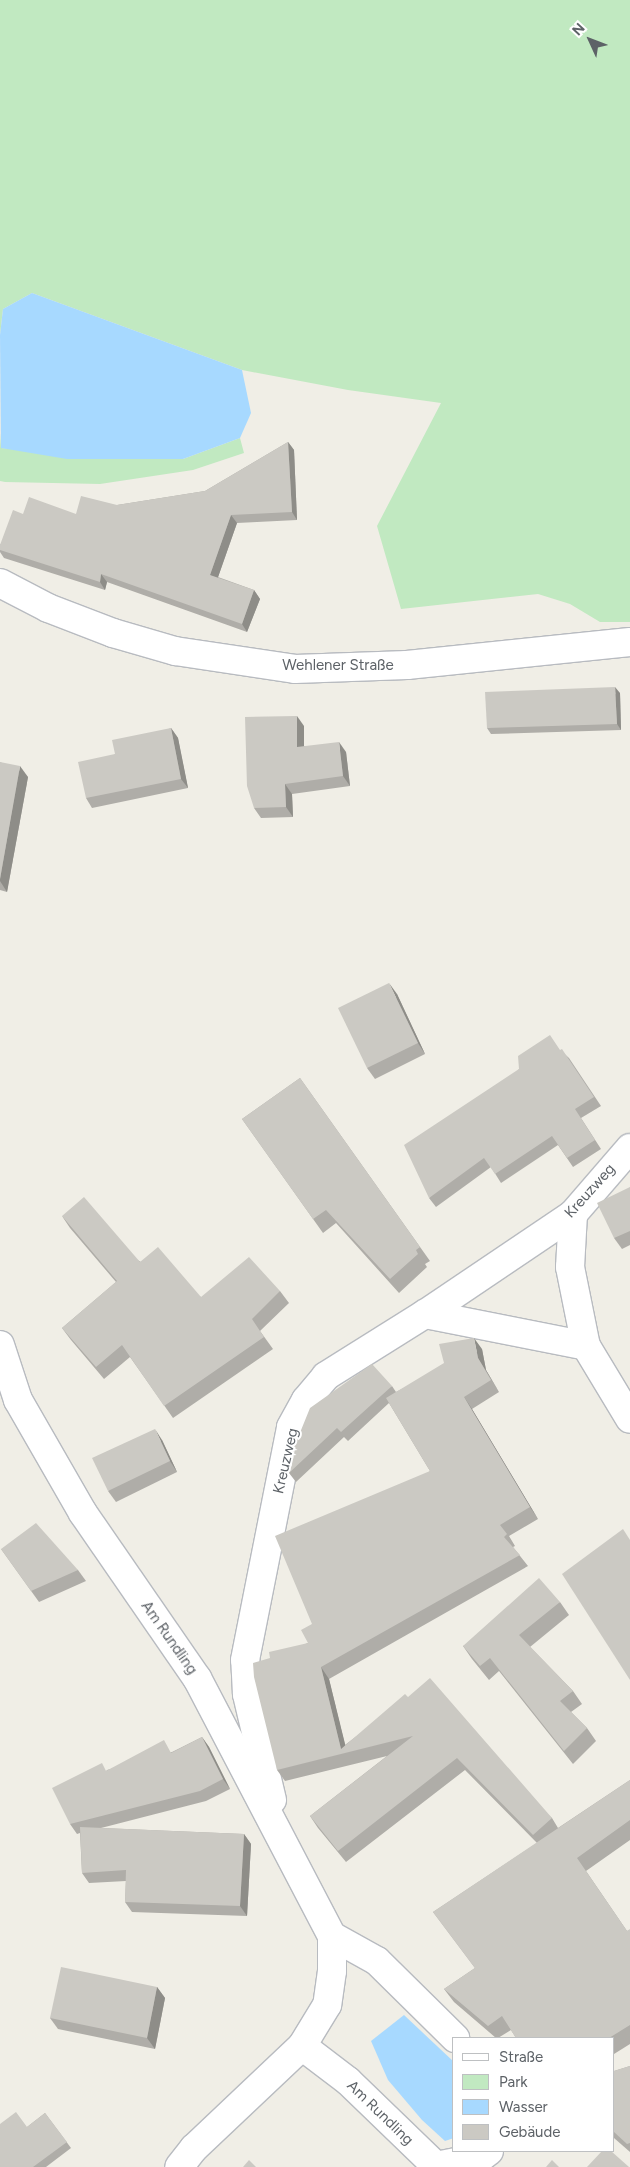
<!DOCTYPE html>
<meta charset="utf-8">
<style>
body{margin:0}
#map{position:relative;width:630px;height:2167px;overflow:hidden;background:#f0eee6;font-family:Figtree,sans-serif}
div>[style]{position:absolute}
[style*='--x']{left:calc(var(--x)*1px);top:calc(var(--y)*1px);width:calc(var(--w)*1px);rotate:calc(var(--a)*1deg)}
.green>*{inset:0;background:#c1e9c1}
.water>*{inset:0;background:#a7d9ff}
.roads{filter:drop-shadow(1px 0 #b8bbc0) drop-shadow(-1px 0 #b8bbc0) drop-shadow(0 1px #b8bbc0) drop-shadow(0 -1px #b8bbc0)}
.street>*{height:28px;margin:-14px;padding:0 14px;transform-origin:14px;border-radius:14px;background:#fff}
.secondary>*{height:28px;margin:-14px;padding:0 14px;transform-origin:14px;border-radius:14px;background:#fff}
.wall>*{inset:0;background:#afada8}
.shaded-wall>*{inset:0;background:#8e8d88}
.building>*{inset:0;background:#cbc9c3}
span{translate:-50% -50%;white-space:nowrap;text-align:center;line-height:1.15;-webkit-text-stroke:4px #fff;paint-order:stroke}
.street-label{font-size:15px;color:#5d6267}
.legend{position:absolute;left:452px;top:2037px;width:162px;height:115px;box-sizing:border-box;background:#fff;border:1px solid #bec0c2;margin:0;padding:6px 9px;list-style:none;font-size:15px;color:#5d6267}
.legend li{display:flex;align-items:center;gap:10px;height:25px}
.legend b{width:25px;border:1px solid #bec0c2}
.north{position:absolute;left:565px;top:15px;width:50px;height:50px;-webkit-text-stroke:4px #fff;paint-order:stroke;rotate:313deg;font-size:14px;font-weight:700;line-height:20px;text-align:center;color:#5d6267}
.north::after{content:'';display:block;margin:auto;width:18px;height:22px;background:#5d6267;clip-path:polygon(50% 0,100% 100%,50% 72%,0 100%)}
</style>
<div id="map">
<div class="green">
<div style="clip-path:polygon(0 0,630px 0,630px 622px,600px 622px,570px 604px,538px 594px,401px 609px,377px 526px,441px 403px,348px 390px,242px 370px,32px 293px,3px 309px,0 335px)"></div>
<div style="clip-path:polygon(0 433px,1px 448px,183px 459px,240px 438px,244px 453px,193px 470px,100px 484px,5px 482px,0 481px)"></div>
</div>
<div class="water">
<div style="clip-path:polygon(32px 293px,242px 370px,251px 413px,240px 438px,183px 459px,67px 459px,1px 448px,0 335px,3px 309px)"></div>
<div style="clip-path:polygon(404px 2015px,454px 2062px,454px 2138px,445px 2141px,422px 2120px,388px 2080px,371px 2041px)"></div>
</div>
<div class="roads">
<div class="street">
<div style="--x:573;--y:1214;--w:53;--a:93.2"></div>
<div style="--x:570;--y:1267;--w:81;--a:78.6"></div>
<div style="--x:586;--y:1346;--w:85;--a:58.9"></div>
<div style="--x:425;--y:1314;--w:164;--a:11.2"></div>
<div style="--x:0;--y:1345;--w:58;--a:71.9"></div>
<div style="--x:18;--y:1400;--w:130;--a:60.1"></div>
<div style="--x:83;--y:1513;--w:201;--a:55.4"></div>
<div style="--x:197;--y:1678;--w:291;--a:62.4"></div>
<div style="--x:332;--y:1936;--w:35;--a:90"></div>
<div style="--x:332;--y:1971;--w:34;--a:98"></div>
<div style="--x:327;--y:2005;--w:48;--a:121.4"></div>
<div style="--x:302;--y:2046;--w:149;--a:136.6"></div>
<div style="--x:194;--y:2148;--w:24;--a:128"></div>
<div style="--x:272;--y:1800;--w:109;--a:-103.3"></div>
<div style="--x:247;--y:1694;--w:34;--a:-93"></div>
<div style="--x:245;--y:1660;--w:237;--a:-78.8"></div>
<div style="--x:291;--y:1427;--w:31;--a:-61"></div>
<div style="--x:306;--y:1400;--w:31;--a:-50"></div>
<div style="--x:326;--y:1376;--w:117;--a:-32.1"></div>
<div style="--x:425;--y:1314;--w:179;--a:-34"></div>
<div style="--x:573;--y:1214;--w:87;--a:-49.2"></div>
<div style="--x:332;--y:1936;--w:51;--a:29.1"></div>
<div style="--x:377;--y:1961;--w:110;--a:44.6"></div>
<div style="--x:302;--y:2046;--w:58;--a:37.3"></div>
<div style="--x:348;--y:2081;--w:122;--a:44"></div>
<div style="--x:436;--y:2166;--w:46;--a:-11.3"></div>
<div style="--x:481;--y:2157;--w:10;--a:-37"></div>
</div>
<div class="secondary">
<div style="--x:0;--y:583;--w:54;--a:27.5"></div>
<div style="--x:48;--y:608;--w:70;--a:21"></div>
<div style="--x:113;--y:633;--w:65;--a:16.2"></div>
<div style="--x:175;--y:651;--w:121;--a:8.5"></div>
<div style="--x:295;--y:669;--w:112;--a:-2"></div>
<div style="--x:407;--y:665;--w:224;--a:-5.9"></div>
</div>
</div>
<div class="wall">
<div style="clip-path:polygon(288px 442px,294px 450px,297px 520px,237px 523px,218px 577px,254px 590px,260px 599px,247px 632px,107px 582px,105px 590px,4px 558px,0 552px,0 545px,23px 514px,76px 514px,117px 505px,205px 491px)"></div>
<div style="clip-path:polygon(620px 693px,621px 730px,491px 734px,487px 728px)"></div>
<div style="clip-path:polygon(304px 726px,304px 746px,346px 752px,350px 786px,292px 794px,293px 817px,261px 818px,254px 808px)"></div>
<div style="clip-path:polygon(171px 728px,178px 738px,188px 788px,92px 808px,86px 798px,115px 754px)"></div>
<div style="clip-path:polygon(0 762px,28px 777px,7px 892px,0 890px)"></div>
<div style="clip-path:polygon(397px 994px,425px 1054px,375px 1079px,367px 1068px)"></div>
<div style="clip-path:polygon(560px 1050px,569px 1058px,601px 1106px,581px 1118px,601px 1149px,573px 1167px,558px 1145px,501px 1183px,491px 1167px,436px 1207px,429px 1198px,519px 1069px)"></div>
<div style="clip-path:polygon(300px 1078px,430px 1261px,425px 1264px,427px 1267px,399px 1293px,336px 1223px,323px 1233px,242px 1119px)"></div>
<div style="clip-path:polygon(630px 1187px,630px 1245px,622px 1249px,614px 1238px)"></div>
<div style="clip-path:polygon(62px 1216px,201px 1297px,280px 1291px,289px 1303px,260px 1331px,273px 1349px,173px 1418px,130px 1357px,104px 1379px,71px 1340px,62px 1328px,116px 1282px,70px 1228px)"></div>
<div style="clip-path:polygon(482px 1349px,486px 1370px,499px 1392px,472px 1409px,538px 1519px,509px 1536px,515px 1546px,513px 1547px,528px 1566px,329px 1679px,345px 1745px,408px 1697px,552px 1818px,558px 1828px,630px 1780px,630px 1840px,586px 1871px,627px 1931px,630px 1930px,630px 2044px,614px 2054px,614px 2038px,516px 2038px,511px 2030px,498px 2038px,496px 2038px,454px 2002px,444px 1989px,475px 1968px,433px 1912px,537px 1843px,465px 1770px,346px 1862px,318px 1828px,310px 1816px,387px 1756px,285px 1781px,277px 1770px,270px 1658px,308px 1643px,312px 1624px,430px 1471px,389px 1403px,348px 1441px,344px 1437px,296px 1482px,289px 1473px,295px 1445px,392px 1386px,396px 1392px)"></div>
<div style="clip-path:polygon(162px 1440px,177px 1472px,116px 1502px,108px 1491px)"></div>
<div style="clip-path:polygon(1px 1549px,78px 1570px,86px 1581px,39px 1602px)"></div>
<div style="clip-path:polygon(560px 1602px,569px 1615px,530px 1647px,573px 1691px,582px 1704px,571px 1712px,587px 1728px,596px 1741px,573px 1764px,499px 1671px,489px 1680px,472px 1659px,463px 1646px)"></div>
<div style="clip-path:polygon(202px 1737px,209px 1747px,230px 1789px,206px 1801px,101px 1828px,244px 1834px,251px 1844px,247px 1916px,132px 1912px,125px 1902px,126px 1881px,89px 1883px,82px 1873px,80px 1833px,77px 1834px,70px 1824px,107px 1770px,172px 1752px)"></div>
<div style="clip-path:polygon(157px 1987px,165px 1998px,155px 2049px,58px 2029px,50px 2018px)"></div>
<div style="clip-path:polygon(630px 2066px,630px 2152px,614px 2138px,614px 2071px)"></div>
<div style="clip-path:polygon(45px 2113px,71px 2148px,46px 2167px,0 2167px,27px 2127px)"></div>
</div>
<div class="shaded-wall">
<div style="clip-path:polygon(288px 442px,294px 450px,297px 520px,292px 512px)"></div>
<div style="clip-path:polygon(231px 515px,237px 523px,216px 583px,210px 575px)"></div>
<div style="clip-path:polygon(101px 574px,107px 582px,105px 590px,100px 582px)"></div>
<div style="clip-path:polygon(254px 590px,260px 599px,247px 632px,242px 624px)"></div>
<div style="clip-path:polygon(615px 687px,620px 693px,621px 730px,617px 724px)"></div>
<div style="clip-path:polygon(297px 716px,304px 726px,304px 757px,297px 747px)"></div>
<div style="clip-path:polygon(171px 728px,178px 738px,188px 788px,181px 779px)"></div>
<div style="clip-path:polygon(339px 742px,346px 752px,350px 786px,343px 776px)"></div>
<div style="clip-path:polygon(20px 766px,28px 777px,7px 892px,0 881px,0 879px)"></div>
<div style="clip-path:polygon(285px 784px,292px 794px,293px 817px,286px 807px)"></div>
<div style="clip-path:polygon(389px 983px,397px 994px,425px 1054px,418px 1043px)"></div>
<div style="clip-path:polygon(474px 1338px,482px 1349px,486px 1370px,499px 1392px,478px 1358px)"></div>
<div style="clip-path:polygon(464px 1397px,472px 1409px,538px 1519px,530px 1507px)"></div>
<div style="clip-path:polygon(155px 1429px,162px 1440px,177px 1472px,170px 1461px)"></div>
<div style="clip-path:polygon(321px 1667px,329px 1679px,347px 1752px,341px 1749px)"></div>
<div style="clip-path:polygon(202px 1737px,209px 1747px,230px 1789px,223px 1779px)"></div>
<div style="clip-path:polygon(244px 1834px,251px 1844px,247px 1916px,240px 1906px)"></div>
<div style="clip-path:polygon(157px 1987px,165px 1998px,155px 2049px,147px 2038px)"></div>
</div>
<div class="building">
<div style="clip-path:polygon(288px 442px,292px 512px,231px 515px,210px 575px,254px 590px,242px 624px,101px 574px,100px 582px,0 550px,0 545px,13px 510px,23px 514px,29px 497px,76px 514px,81px 496px,117px 505px,205px 491px)"></div>
<div style="clip-path:polygon(615px 687px,617px 724px,487px 728px,485px 692px)"></div>
<div style="clip-path:polygon(297px 716px,297px 747px,339px 742px,343px 776px,285px 784px,286px 807px,254px 808px,247px 786px,245px 717px)"></div>
<div style="clip-path:polygon(171px 728px,181px 779px,86px 798px,78px 762px,115px 754px,112px 740px)"></div>
<div style="clip-path:polygon(0 762px,20px 766px,0 879px)"></div>
<div style="clip-path:polygon(389px 983px,418px 1043px,367px 1068px,338px 1008px)"></div>
<div style="clip-path:polygon(550px 1035px,560px 1050px,562px 1049px,594px 1097px,575px 1109px,595px 1140px,567px 1158px,552px 1136px,495px 1174px,484px 1158px,429px 1198px,404px 1145px,519px 1069px,518px 1056px)"></div>
<div style="clip-path:polygon(300px 1078px,420px 1247px,416px 1250px,418px 1254px,390px 1279px,326px 1210px,313px 1219px,242px 1119px)"></div>
<div style="clip-path:polygon(630px 1187px,630px 1231px,614px 1238px,597px 1203px)"></div>
<div style="clip-path:polygon(84px 1197px,140px 1262px,158px 1247px,201px 1297px,249px 1257px,280px 1291px,252px 1319px,264px 1337px,164px 1406px,122px 1345px,96px 1367px,62px 1328px,117px 1281px,62px 1216px)"></div>
<div style="clip-path:polygon(474px 1338px,478px 1358px,491px 1380px,464px 1397px,530px 1507px,500px 1525px,507px 1534px,504px 1537px,520px 1555px,321px 1667px,341px 1749px,405px 1694px,408px 1697px,430px 1678px,552px 1818px,533px 1835px,457px 1758px,338px 1851px,310px 1816px,413px 1736px,277px 1770px,254px 1677px,253px 1663px,270px 1658px,269px 1652px,308px 1643px,301px 1630px,312px 1624px,275px 1536px,430px 1471px,386px 1398px,444px 1363px,439px 1344px)"></div>
<div style="clip-path:polygon(372px 1364px,392px 1386px,341px 1432px,337px 1428px,289px 1473px,295px 1445px,310px 1408px)"></div>
<div style="clip-path:polygon(155px 1429px,170px 1461px,108px 1491px,92px 1458px)"></div>
<div style="clip-path:polygon(36px 1523px,78px 1570px,31px 1591px,1px 1549px)"></div>
<div style="clip-path:polygon(623px 1529px,630px 1540px,630px 1680px,562px 1574px)"></div>
<div style="clip-path:polygon(539px 1578px,560px 1602px,519px 1635px,573px 1691px,560px 1701px,587px 1728px,564px 1751px,490px 1658px,480px 1666px,463px 1646px)"></div>
<div style="clip-path:polygon(202px 1737px,223px 1779px,200px 1791px,70px 1824px,52px 1788px,102px 1763px,106px 1771px,164px 1740px,171px 1753px)"></div>
<div style="clip-path:polygon(630px 1780px,630px 1820px,577px 1858px,627px 1931px,630px 1929px,630px 2025px,609px 2038px,516px 2038px,502px 2016px,488px 2026px,444px 1989px,475px 1968px,433px 1912px)"></div>
<div style="clip-path:polygon(80px 1827px,244px 1834px,240px 1906px,125px 1902px,126px 1870px,82px 1873px)"></div>
<div style="clip-path:polygon(61px 1967px,157px 1987px,147px 2038px,50px 2018px)"></div>
<div style="clip-path:polygon(630px 2066px,630px 2143px,627px 2144px,614px 2132px,614px 2071px)"></div>
<div style="clip-path:polygon(16px 2112px,27px 2127px,45px 2113px,67px 2142px,33px 2167px,0 2167px,0 2124px)"></div>
<div style="clip-path:polygon(602px 2151px,611px 2151px,629px 2167px,587px 2167px)"></div>
<div style="clip-path:polygon(249px 2160px,256px 2167px,243px 2167px)"></div>
<div style="clip-path:polygon(552px 2160px,559px 2167px,546px 2167px)"></div>
</div>
<div class="street-label">
<span style="left:338px;top:666px">Wehlener Straße</span>
<span style="left:590px;top:1191px;rotate:-48deg">Kreuzweg</span>
<span style="left:286px;top:1461px;rotate:-77deg">Kreuzweg</span>
<span style="left:169px;top:1638px;rotate:55deg">Am Rundling</span>
<span style="left:380px;top:2113px;rotate:44deg">Am Rundling</span>
</div>
<ul class="legend">
<li><b style="height:6px;background:#fff"></b>Straße</li>
<li><b style="height:14px;background:#c1e9c1"></b>Park</li>
<li><b style="height:14px;background:#a7d9ff"></b>Wasser</li>
<li><b style="height:14px;background:#cbc9c3"></b>Gebäude</li>
</ul>
<div class="north">N</div>
</div>
